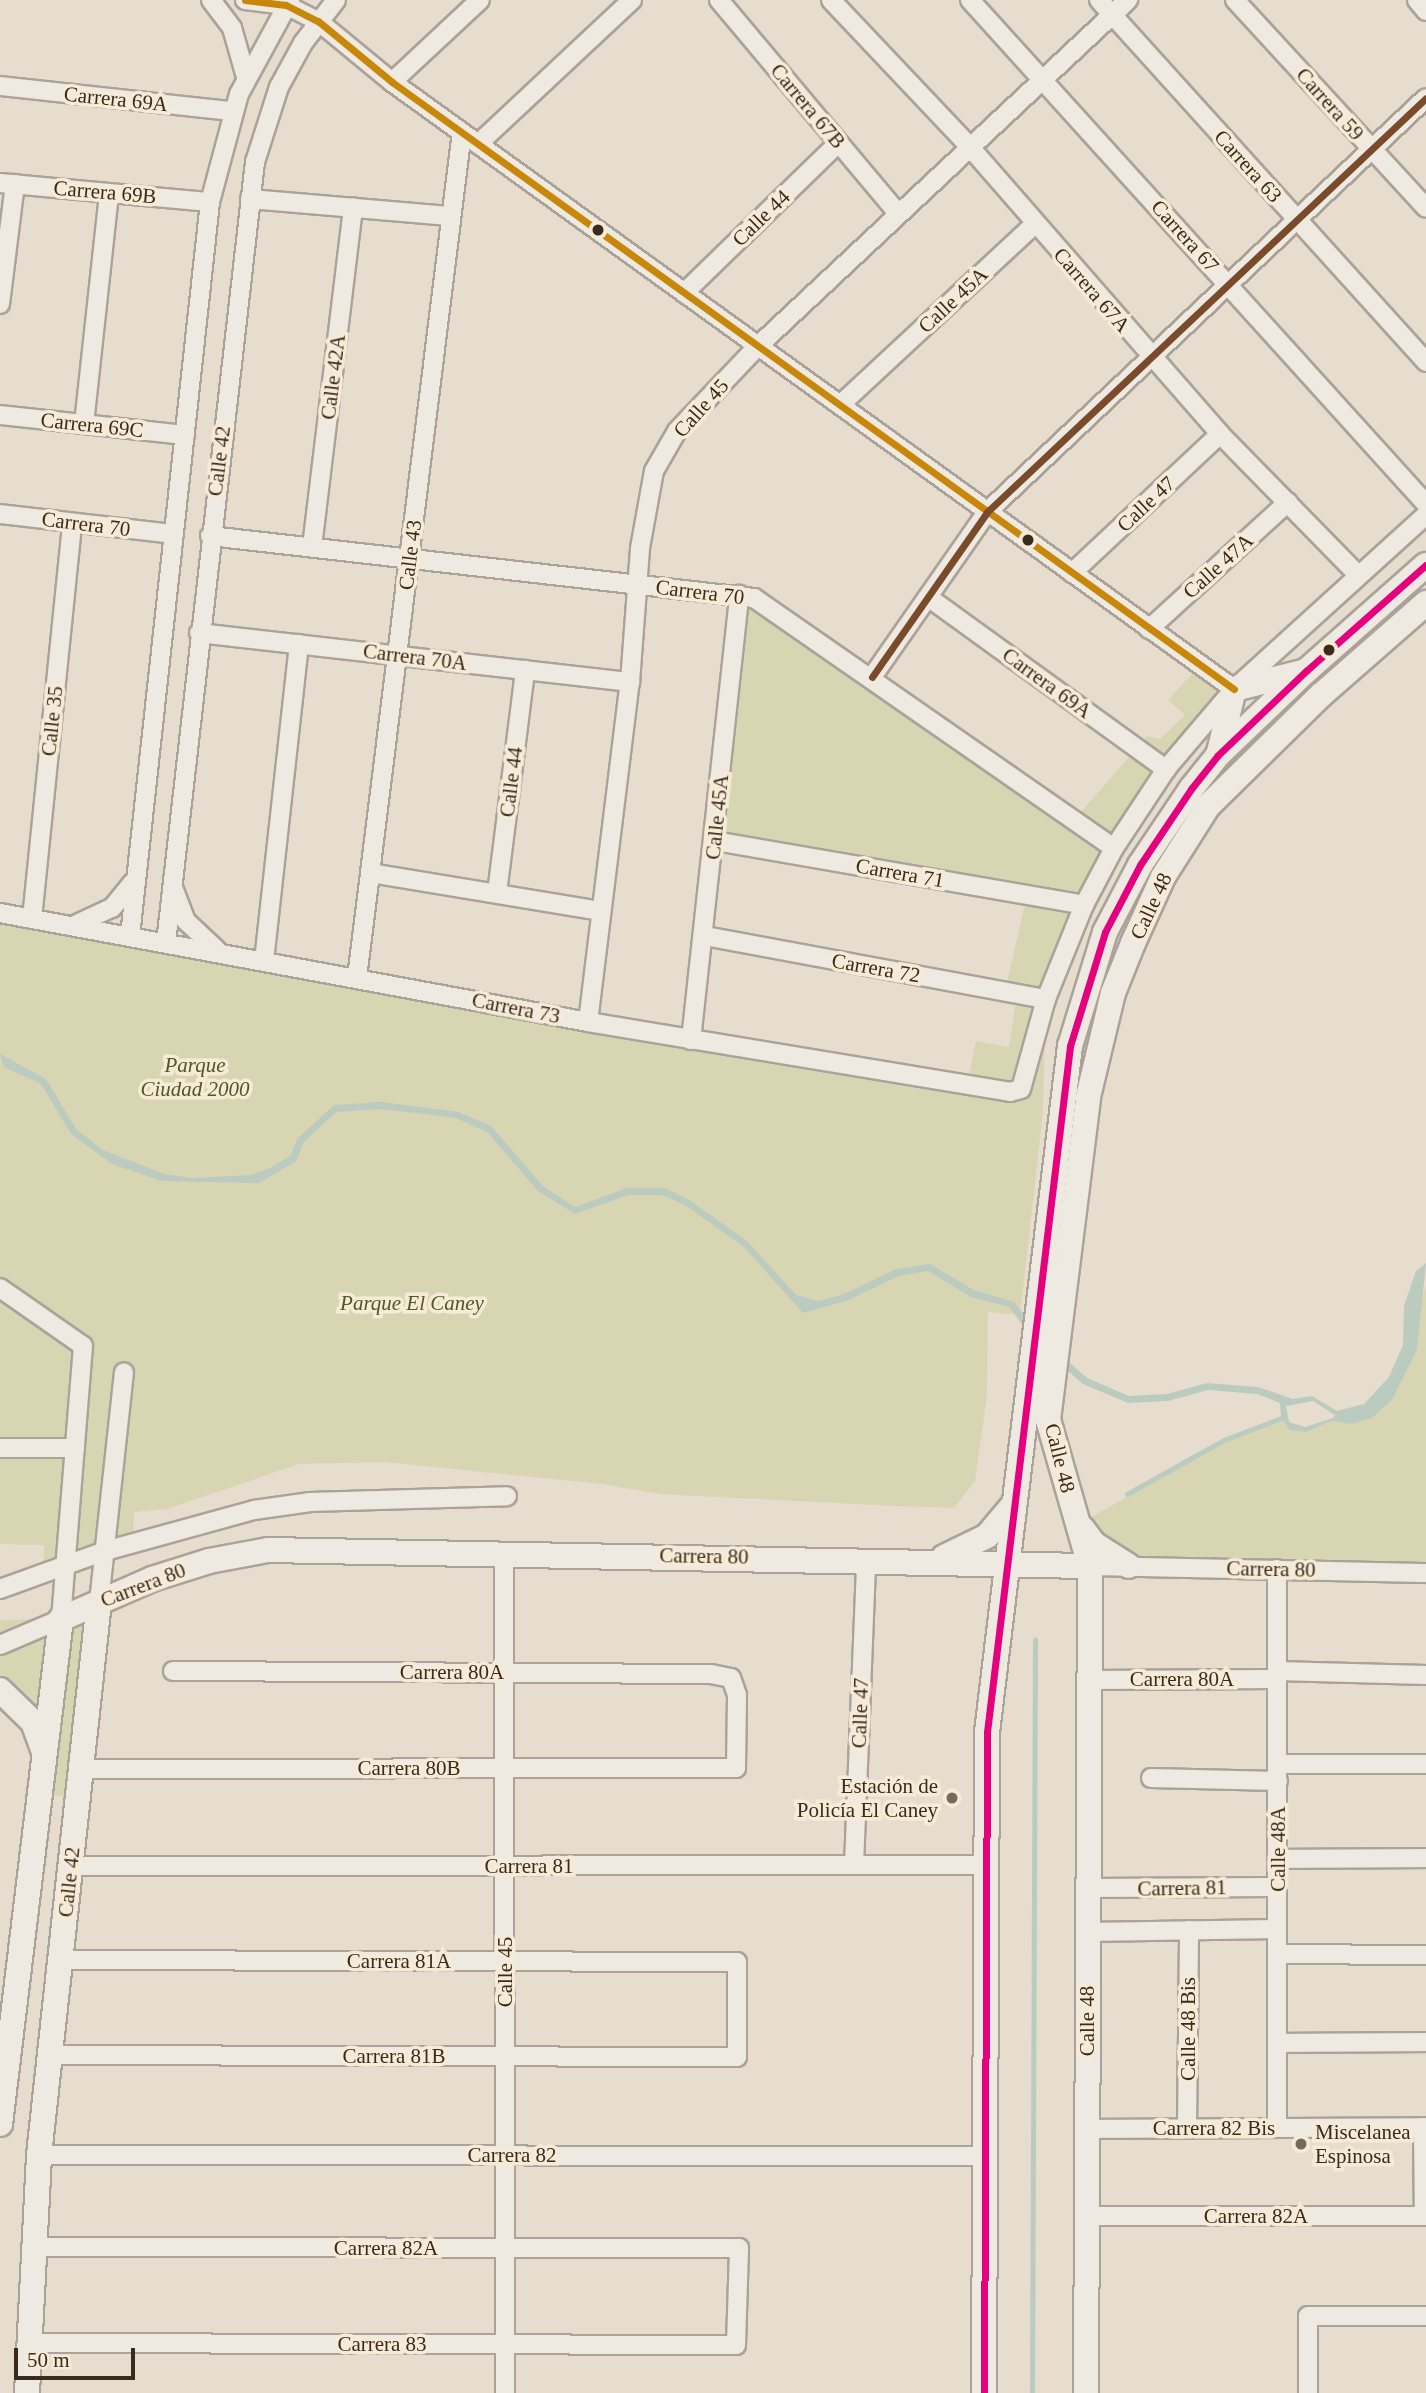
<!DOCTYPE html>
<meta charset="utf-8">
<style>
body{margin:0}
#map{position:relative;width:1426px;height:2393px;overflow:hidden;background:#e6ddcf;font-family:Georgia,serif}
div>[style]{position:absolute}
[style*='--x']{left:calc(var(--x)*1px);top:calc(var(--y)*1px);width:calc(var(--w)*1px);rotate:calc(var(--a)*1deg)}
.green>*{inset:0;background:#d8d5b2}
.water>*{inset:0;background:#bbcbc0}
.stream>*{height:4.5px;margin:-2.25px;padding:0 2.25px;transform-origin:2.25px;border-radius:2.25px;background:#bbcbc0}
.roads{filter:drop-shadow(2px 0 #aba298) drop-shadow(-2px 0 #aba298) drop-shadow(0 2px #aba298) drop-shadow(0 -2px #aba298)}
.street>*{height:18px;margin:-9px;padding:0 9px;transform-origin:9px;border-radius:9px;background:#eee9e1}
.secondary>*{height:24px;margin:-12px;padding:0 12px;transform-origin:12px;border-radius:12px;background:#eee9e1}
.bus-1>*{height:7px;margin:-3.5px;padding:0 3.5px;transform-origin:3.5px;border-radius:3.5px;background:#c88708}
.bus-2>*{height:7px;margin:-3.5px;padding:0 3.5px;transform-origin:3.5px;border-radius:3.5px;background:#7a4b2a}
.bus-3>*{height:7px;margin:-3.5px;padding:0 3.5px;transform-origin:3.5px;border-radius:3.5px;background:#e5007d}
.dots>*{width:19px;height:19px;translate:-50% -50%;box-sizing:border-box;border:4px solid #f6ebd6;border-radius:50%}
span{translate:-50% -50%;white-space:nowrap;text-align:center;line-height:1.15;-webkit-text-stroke:7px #f6ebd6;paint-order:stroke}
.street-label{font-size:21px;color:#3b2b1f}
.park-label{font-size:21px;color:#4f5826;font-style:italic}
.poi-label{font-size:21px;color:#3b2b1f}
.right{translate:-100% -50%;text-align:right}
.left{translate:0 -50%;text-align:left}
.scale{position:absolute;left:14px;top:2348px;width:121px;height:32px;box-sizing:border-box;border:4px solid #3b2b1f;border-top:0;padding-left:9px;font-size:21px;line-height:24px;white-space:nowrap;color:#3b2b1f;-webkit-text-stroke:5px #f6ebd6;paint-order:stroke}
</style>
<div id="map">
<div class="green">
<div style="clip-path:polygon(739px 595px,1074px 820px,1147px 736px,1160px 739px,1185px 715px,1168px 700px,1200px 665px,1234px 689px,1114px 848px,1046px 999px,1043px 1112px,1020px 1315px,988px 1312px,987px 1395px,975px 1481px,954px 1508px,897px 1506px,659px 1494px,602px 1484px,385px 1462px,299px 1464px,167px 1509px,134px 1512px,133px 1544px,43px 1575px,44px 1545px,0 1544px,0 913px,967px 1085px,976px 1041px,1009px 1047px,1017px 994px,1005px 991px,1027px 895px,715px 841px)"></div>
<div style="clip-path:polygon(1426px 1286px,1426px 1573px,1129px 1566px,1080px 1524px,1224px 1440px,1281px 1418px,1290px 1430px,1306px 1432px,1331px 1421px,1352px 1424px,1372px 1418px,1392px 1400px,1417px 1350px,1419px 1307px)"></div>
<div style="clip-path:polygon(99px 1602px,78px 1798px,42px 1794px,45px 1756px,0 1690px,0 1620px,61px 1619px)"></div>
</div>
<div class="water">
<div style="clip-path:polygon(evenodd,0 1054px,46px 1079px,76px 1129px,103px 1150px,164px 1174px,192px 1178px,251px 1175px,272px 1167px,290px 1156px,298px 1138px,334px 1105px,382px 1102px,458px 1112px,491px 1126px,543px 1186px,575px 1207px,627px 1188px,664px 1188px,688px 1199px,748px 1242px,796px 1295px,819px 1301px,844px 1294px,896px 1269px,930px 1264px,974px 1290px,1014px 1302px,1044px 1340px,1087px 1378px,1129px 1396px,1167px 1394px,1207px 1383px,1258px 1387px,1293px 1399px,1312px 1396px,1337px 1411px,1364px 1404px,1389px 1377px,1403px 1345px,1404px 1306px,1416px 1271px,1426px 1263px,1417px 1350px,1392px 1400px,1372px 1418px,1352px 1424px,1331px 1421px,1306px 1432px,1290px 1430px,1281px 1418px,1280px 1403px,1257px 1394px,1208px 1390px,1168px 1401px,1128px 1403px,1083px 1384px,1038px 1345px,1009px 1307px,971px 1297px,928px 1271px,899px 1276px,846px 1301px,803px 1313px,744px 1247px,685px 1205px,662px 1195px,628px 1195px,575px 1214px,538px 1191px,487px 1132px,456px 1118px,382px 1109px,336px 1112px,304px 1142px,296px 1161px,259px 1183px,162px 1181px,112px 1164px,71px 1134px,41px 1084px,4px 1067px,0 1054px,1313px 1401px,1335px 1415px,1333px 1418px,1305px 1427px,1289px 1422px,1286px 1406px,1313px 1401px)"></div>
</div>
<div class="stream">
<div style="--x:1127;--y:1494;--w:111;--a:-29.1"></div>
<div style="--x:1224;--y:1440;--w:61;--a:-21.1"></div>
<div style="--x:1032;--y:2393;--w:753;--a:-89.77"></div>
</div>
<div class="roads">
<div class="street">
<div style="--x:211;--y:0;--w:35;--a:53"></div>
<div style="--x:232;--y:28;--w:51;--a:74.1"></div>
<div style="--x:245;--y:0;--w:41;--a:7"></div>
<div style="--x:286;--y:5;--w:36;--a:27"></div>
<div style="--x:318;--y:21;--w:96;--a:39.5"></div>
<div style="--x:392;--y:82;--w:1038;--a:35.79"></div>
<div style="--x:719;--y:0;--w:277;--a:50"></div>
<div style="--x:831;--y:0;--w:201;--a:46.6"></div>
<div style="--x:969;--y:146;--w:382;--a:48.9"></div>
<div style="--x:1220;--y:434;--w:197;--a:45.6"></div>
<div style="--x:970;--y:0;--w:680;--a:47.86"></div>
<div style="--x:1099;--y:0;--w:488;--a:47.9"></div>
<div style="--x:1235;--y:0;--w:282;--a:47.4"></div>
<div style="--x:1417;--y:0;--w:14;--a:51"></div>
<div style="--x:392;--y:82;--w:120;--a:-43"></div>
<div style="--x:0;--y:86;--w:233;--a:6.2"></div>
<div style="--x:478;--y:144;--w:211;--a:-43.1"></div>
<div style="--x:0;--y:183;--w:211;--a:5.2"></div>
<div style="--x:250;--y:199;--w:200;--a:4.9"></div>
<div style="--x:684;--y:293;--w:215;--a:-44.2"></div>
<div style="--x:0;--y:304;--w:121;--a:-82.9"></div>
<div style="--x:840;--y:405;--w:267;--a:-42.9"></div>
<div style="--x:0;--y:415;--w:186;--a:6.2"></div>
<div style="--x:84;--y:424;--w:232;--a:-83.8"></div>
<div style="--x:0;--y:514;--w:173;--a:6.6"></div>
<div style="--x:210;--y:536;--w:548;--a:6.5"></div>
<div style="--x:754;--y:598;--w:438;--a:34.8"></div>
<div style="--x:312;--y:547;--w:342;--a:-83.1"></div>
<div style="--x:1072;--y:573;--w:203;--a:-43.2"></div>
<div style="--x:928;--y:597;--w:294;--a:35.9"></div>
<div style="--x:1149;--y:629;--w:188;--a:-42.4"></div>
<div style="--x:199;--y:633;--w:434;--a:6.5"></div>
<div style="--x:872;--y:677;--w:201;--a:-55.1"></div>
<div style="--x:987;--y:512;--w:603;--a:-43.32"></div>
<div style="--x:715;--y:841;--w:375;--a:9.8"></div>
<div style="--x:371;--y:873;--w:232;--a:9.4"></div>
<div style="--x:174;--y:890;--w:33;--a:69"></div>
<div style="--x:186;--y:921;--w:42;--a:43.1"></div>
<div style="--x:497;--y:893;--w:225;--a:-82.8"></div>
<div style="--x:0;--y:913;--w:598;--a:10.5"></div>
<div style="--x:588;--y:1022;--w:428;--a:9.4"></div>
<div style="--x:1010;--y:1092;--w:11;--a:-15"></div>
<div style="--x:1021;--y:1089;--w:93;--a:-74.5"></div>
<div style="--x:1046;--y:999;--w:101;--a:-68"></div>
<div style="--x:1084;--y:905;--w:64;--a:-62.2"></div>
<div style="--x:1114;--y:848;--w:95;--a:-56.6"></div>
<div style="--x:1166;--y:769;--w:105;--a:-49.6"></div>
<div style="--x:1234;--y:689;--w:259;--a:-42.2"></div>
<div style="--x:32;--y:919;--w:398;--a:-84.2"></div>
<div style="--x:77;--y:924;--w:38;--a:-25"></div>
<div style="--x:112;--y:908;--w:33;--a:-51"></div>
<div style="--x:130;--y:936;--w:738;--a:-83.78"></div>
<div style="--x:210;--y:202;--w:112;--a:-75"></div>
<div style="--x:239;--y:94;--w:107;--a:-61.5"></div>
<div style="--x:705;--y:936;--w:347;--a:10.5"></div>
<div style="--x:166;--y:943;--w:786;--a:-83.5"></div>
<div style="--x:255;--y:162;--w:79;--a:-72.3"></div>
<div style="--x:279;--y:87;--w:50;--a:-61.4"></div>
<div style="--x:303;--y:43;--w:54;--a:-52.5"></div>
<div style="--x:264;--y:961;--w:319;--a:-83.7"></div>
<div style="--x:357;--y:978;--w:852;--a:-82.93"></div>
<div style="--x:588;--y:1022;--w:343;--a:-83"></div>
<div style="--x:630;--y:682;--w:134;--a:-85.7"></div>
<div style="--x:640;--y:548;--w:78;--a:-79.7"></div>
<div style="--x:654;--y:471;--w:46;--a:-60.1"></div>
<div style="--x:677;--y:431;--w:117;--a:-46.4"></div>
<div style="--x:758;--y:346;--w:507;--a:-43.08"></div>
<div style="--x:691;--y:1040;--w:448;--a:-83.8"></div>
<div style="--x:0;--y:1288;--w:101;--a:34.9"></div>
<div style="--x:83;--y:1346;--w:274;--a:94.6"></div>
<div style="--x:61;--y:1619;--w:66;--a:156.9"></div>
<div style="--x:0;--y:1448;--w:75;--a:0"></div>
<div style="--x:504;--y:1552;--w:841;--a:89.93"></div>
<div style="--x:1090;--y:1566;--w:336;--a:1.2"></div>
<div style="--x:0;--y:1589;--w:112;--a:-19.9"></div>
<div style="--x:105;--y:1551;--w:155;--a:-15.4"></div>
<div style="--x:254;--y:1510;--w:57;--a:-8.1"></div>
<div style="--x:310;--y:1502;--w:197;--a:-1.7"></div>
<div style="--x:99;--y:1602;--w:231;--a:-83.8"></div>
<div style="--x:1277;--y:1671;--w:149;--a:1.5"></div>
<div style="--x:1088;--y:1680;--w:189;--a:-0.3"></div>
<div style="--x:1278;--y:1764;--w:148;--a:0"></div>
<div style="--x:81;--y:1769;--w:655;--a:-0.09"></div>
<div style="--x:736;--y:1768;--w:73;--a:-89.2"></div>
<div style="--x:737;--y:1695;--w:18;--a:-109"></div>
<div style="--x:731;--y:1678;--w:20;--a:-169"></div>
<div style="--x:711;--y:1674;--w:538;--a:-179.68"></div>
<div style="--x:1151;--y:1778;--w:127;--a:1.4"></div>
<div style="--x:1277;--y:1859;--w:149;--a:-0.4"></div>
<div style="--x:854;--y:1865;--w:305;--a:-87.7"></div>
<div style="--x:71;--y:1866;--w:916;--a:-0.06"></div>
<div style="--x:1087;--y:1888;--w:190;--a:-0.3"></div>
<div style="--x:1087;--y:1932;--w:190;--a:-0.9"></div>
<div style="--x:1277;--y:1954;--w:149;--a:0.4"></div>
<div style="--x:1277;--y:2043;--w:149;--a:-0.4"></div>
<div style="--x:51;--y:2055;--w:686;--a:0.17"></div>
<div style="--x:737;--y:2057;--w:95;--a:-90"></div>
<div style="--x:737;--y:1962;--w:676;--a:-179.83"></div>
<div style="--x:1423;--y:2127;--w:89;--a:89.4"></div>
<div style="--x:1277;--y:2128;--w:559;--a:-90"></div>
<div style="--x:1087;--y:2129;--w:339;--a:-0.3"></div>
<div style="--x:1187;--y:2129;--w:199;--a:-89.4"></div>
<div style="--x:39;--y:2155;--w:946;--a:0.06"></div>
<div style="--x:1086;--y:2216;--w:340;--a:0"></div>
<div style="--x:29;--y:2343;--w:707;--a:0.16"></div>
<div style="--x:736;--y:2345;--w:97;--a:-88.2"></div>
<div style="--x:739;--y:2248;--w:706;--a:-179.92"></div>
<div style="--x:1308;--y:2393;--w:77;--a:-90"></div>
<div style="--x:1308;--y:2316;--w:118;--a:0"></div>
</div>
<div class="secondary">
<div style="--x:1219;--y:752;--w:65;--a:-76.6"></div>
<div style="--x:1234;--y:689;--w:70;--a:-14"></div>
<div style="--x:1082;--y:1528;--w:20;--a:53"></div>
<div style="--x:1094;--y:1544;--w:41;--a:32.2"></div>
<div style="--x:944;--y:1557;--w:48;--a:-26"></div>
<div style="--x:987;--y:1536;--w:40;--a:-50"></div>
<div style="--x:0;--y:1690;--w:46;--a:44.1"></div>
<div style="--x:33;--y:1722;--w:33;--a:70"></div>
<div style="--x:0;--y:2124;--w:509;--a:-83.11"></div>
<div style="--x:61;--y:1619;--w:99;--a:-23.7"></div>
<div style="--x:152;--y:1579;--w:60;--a:-17.5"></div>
<div style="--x:209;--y:1561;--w:60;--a:-10.6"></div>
<div style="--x:268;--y:1550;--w:822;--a:1.12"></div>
<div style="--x:27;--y:2393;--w:238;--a:-87.1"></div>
<div style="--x:39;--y:2155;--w:556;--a:-83.81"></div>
<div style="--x:984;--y:2393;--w:661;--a:-89.74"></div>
<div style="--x:987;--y:1732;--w:691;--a:-83.1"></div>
<div style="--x:1070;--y:1046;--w:119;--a:-72.9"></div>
<div style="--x:1105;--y:932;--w:76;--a:-62.4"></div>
<div style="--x:1140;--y:865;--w:92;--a:-56.1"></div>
<div style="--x:1191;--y:789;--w:43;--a:-51.5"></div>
<div style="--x:1218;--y:755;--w:122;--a:-43.7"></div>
<div style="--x:1306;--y:671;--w:160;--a:-41.5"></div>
<div style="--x:1086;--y:2393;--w:827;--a:-89.72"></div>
<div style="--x:1090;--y:1566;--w:152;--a:-106"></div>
<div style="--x:1048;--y:1420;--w:325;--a:-82.9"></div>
<div style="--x:1088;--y:1097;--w:107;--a:-76.5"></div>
<div style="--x:1113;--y:993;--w:54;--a:-68.2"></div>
<div style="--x:1133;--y:943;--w:72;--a:-65.6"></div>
<div style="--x:1163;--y:877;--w:84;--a:-57.6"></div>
<div style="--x:1208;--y:806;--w:158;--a:-44.5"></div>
<div style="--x:1321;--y:695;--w:140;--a:-41.2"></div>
</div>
</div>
<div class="bus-1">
<div style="--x:245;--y:0;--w:41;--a:7"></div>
<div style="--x:286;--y:5;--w:36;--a:27"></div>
<div style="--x:318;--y:21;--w:96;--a:39.5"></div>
<div style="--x:392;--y:82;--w:1038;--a:35.79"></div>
</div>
<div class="bus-2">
<div style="--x:872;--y:677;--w:201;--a:-55.1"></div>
<div style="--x:987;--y:512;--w:603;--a:-43.32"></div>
</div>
<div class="bus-3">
<div style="--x:984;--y:2393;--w:661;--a:-89.74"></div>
<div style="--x:987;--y:1732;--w:691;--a:-83.1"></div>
<div style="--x:1070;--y:1046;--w:119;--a:-72.9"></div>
<div style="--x:1105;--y:932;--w:76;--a:-62.4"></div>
<div style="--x:1140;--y:865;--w:92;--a:-56.1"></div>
<div style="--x:1191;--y:789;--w:43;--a:-51.5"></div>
<div style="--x:1218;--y:755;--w:122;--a:-43.7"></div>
<div style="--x:1306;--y:671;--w:160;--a:-41.5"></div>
</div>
<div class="dots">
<div style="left:598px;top:230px;background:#3b2b1f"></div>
<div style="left:1028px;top:540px;background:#3b2b1f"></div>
<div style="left:1329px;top:650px;background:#3b2b1f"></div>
<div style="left:952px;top:1798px;background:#77695d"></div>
<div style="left:1301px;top:2144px;background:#77695d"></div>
</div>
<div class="street-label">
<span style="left:116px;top:99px;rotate:6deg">Carrera 69A</span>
<span style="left:1330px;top:104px;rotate:48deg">Carrera 59</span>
<span style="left:808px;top:106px;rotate:50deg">Carrera 67B</span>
<span style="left:1248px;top:166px;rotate:48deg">Carrera 63</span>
<span style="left:105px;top:192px;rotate:5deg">Carrera 69B</span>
<span style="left:761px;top:218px;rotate:-44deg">Calle 44</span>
<span style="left:1185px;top:236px;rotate:48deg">Carrera 67</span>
<span style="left:1092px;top:290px;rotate:49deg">Carrera 67A</span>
<span style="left:953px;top:300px;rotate:-43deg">Calle 45A</span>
<span style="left:333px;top:377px;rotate:-83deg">Calle 42A</span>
<span style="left:701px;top:408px;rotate:-48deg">Calle 45</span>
<span style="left:92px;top:425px;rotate:6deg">Carrera 69C</span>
<span style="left:219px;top:461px;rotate:-83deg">Calle 42</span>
<span style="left:1146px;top:504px;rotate:-43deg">Calle 47</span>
<span style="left:86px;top:524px;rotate:7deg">Carrera 70</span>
<span style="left:410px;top:555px;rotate:-83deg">Calle 43</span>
<span style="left:1218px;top:566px;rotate:-42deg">Calle 47A</span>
<span style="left:700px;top:592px;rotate:7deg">Carrera 70</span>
<span style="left:415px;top:657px;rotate:7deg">Carrera 70A</span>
<span style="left:1047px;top:683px;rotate:36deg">Carrera 69A</span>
<span style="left:52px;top:721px;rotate:-84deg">Calle 35</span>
<span style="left:511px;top:782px;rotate:-83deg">Calle 44</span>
<span style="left:717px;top:817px;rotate:-84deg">Calle 45A</span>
<span style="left:900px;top:873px;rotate:10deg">Carrera 71</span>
<span style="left:1151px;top:906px;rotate:-65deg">Calle 48</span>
<span style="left:876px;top:968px;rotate:10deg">Carrera 72</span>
<span style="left:516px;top:1008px;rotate:11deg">Carrera 73</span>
<span style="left:1060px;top:1458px;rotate:76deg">Calle 48</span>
<span style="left:704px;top:1556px;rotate:1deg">Carrera 80</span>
<span style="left:1271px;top:1569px;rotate:1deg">Carrera 80</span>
<span style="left:143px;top:1585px;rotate:-21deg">Carrera 80</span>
<span style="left:452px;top:1672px">Carrera 80A</span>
<span style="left:1182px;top:1679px">Carrera 80A</span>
<span style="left:860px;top:1713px;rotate:-88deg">Calle 47</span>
<span style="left:409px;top:1768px">Carrera 80B</span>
<span style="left:1278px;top:1849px;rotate:-90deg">Calle 48A</span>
<span style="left:529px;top:1866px">Carrera 81</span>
<span style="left:69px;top:1882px;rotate:-84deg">Calle 42</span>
<span style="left:1182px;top:1888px;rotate:-1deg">Carrera 81</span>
<span style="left:399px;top:1961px">Carrera 81A</span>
<span style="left:505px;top:1972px;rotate:-90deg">Calle 45</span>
<span style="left:1087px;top:2021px;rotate:-90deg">Calle 48</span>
<span style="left:1188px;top:2029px;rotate:-90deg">Calle 48 Bis</span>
<span style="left:394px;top:2056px">Carrera 81B</span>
<span style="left:1214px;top:2128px">Carrera 82 Bis</span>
<span style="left:512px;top:2155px">Carrera 82</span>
<span style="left:1256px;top:2216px">Carrera 82A</span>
<span style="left:386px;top:2248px">Carrera 82A</span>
<span style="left:382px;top:2344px">Carrera 83</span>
</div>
<div class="park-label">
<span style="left:195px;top:1077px">Parque<br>Ciudad 2000</span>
<span style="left:412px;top:1303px">Parque El Caney</span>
</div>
<div class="poi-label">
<span class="right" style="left:938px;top:1798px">Estación de<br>Policía El Caney</span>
<span class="left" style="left:1315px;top:2144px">Miscelanea<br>Espinosa</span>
</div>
<div class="scale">50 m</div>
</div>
